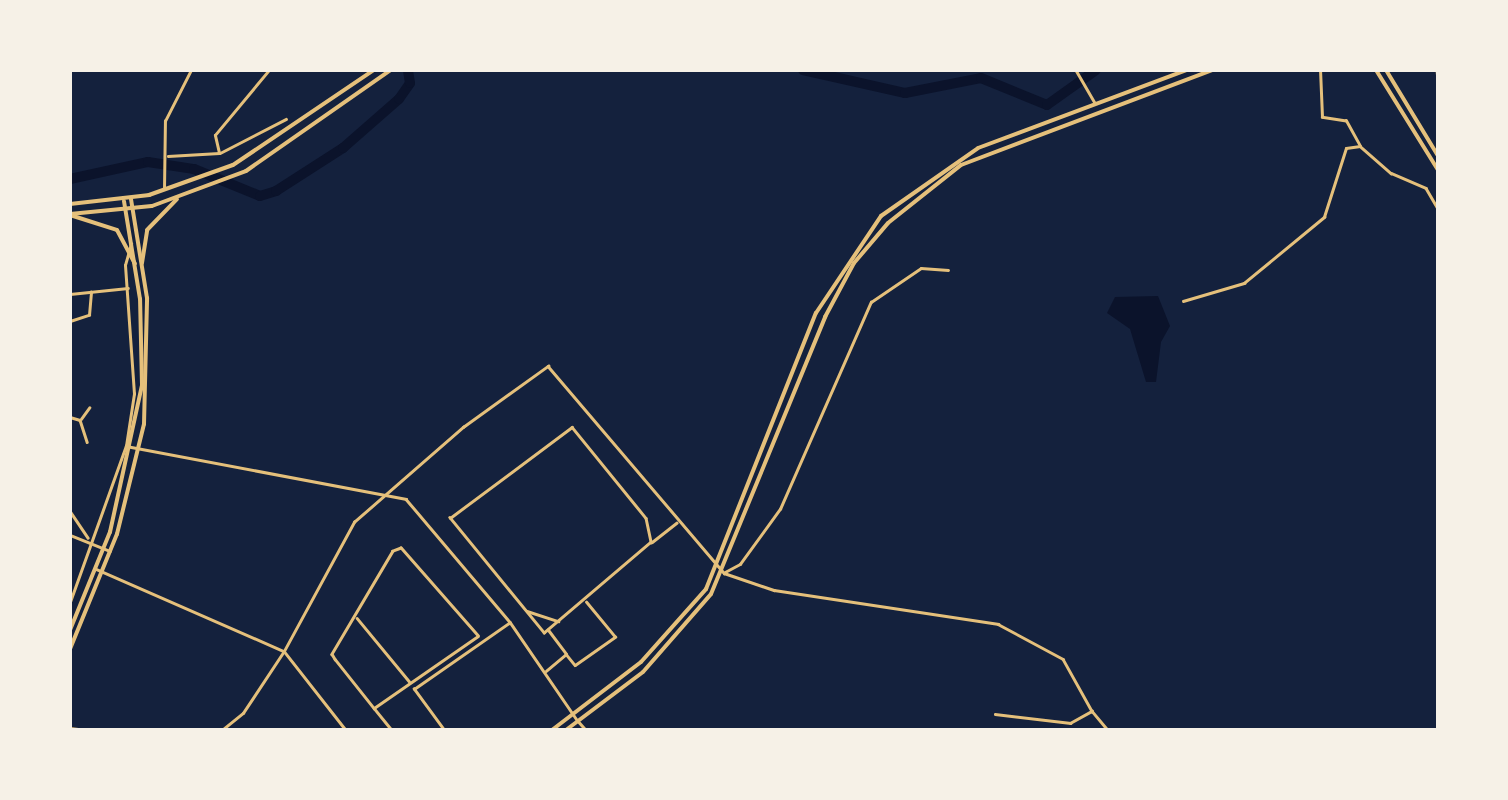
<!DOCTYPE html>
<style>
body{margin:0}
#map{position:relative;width:1508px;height:800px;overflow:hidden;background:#14213d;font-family:"Varela Round",sans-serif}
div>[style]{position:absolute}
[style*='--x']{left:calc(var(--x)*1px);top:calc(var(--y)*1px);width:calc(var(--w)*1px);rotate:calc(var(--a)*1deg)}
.water>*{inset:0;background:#0b132b}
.river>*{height:10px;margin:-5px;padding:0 5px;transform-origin:5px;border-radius:5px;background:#0b132b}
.minor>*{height:2.5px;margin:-1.25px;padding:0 1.25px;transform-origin:1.25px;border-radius:1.25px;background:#e5c07b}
.tertiary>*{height:2.5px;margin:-1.25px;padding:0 1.25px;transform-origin:1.25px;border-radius:1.25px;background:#e5c07b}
.secondary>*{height:4px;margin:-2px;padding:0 2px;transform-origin:2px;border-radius:2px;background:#e5c07b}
.primary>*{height:4px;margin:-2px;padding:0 2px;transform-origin:2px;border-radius:2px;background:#e5c07b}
.trunk>*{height:4px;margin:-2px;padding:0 2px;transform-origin:2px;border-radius:2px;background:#e5c07b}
span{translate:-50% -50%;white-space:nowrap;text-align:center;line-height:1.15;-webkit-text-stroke:8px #f6f1e7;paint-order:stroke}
.frame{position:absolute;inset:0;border:72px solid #f6f1e7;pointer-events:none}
</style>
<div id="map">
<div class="water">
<div style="clip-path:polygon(1158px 296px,1170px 326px,1161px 342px,1156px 382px,1146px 382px,1130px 329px,1107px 313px,1115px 297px)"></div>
</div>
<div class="river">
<div style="--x:803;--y:70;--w:105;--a:12.7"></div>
<div style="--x:905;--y:93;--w:77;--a:-11.2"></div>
<div style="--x:981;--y:78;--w:71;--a:22.2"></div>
<div style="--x:1047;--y:105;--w:60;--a:-35.5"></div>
<div style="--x:70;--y:179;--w:80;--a:-12.3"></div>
<div style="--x:148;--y:162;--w:47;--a:8.7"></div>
<div style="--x:194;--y:169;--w:71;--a:22.2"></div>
<div style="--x:260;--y:196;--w:17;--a:-17"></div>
<div style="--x:276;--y:191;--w:80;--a:-32.7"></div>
<div style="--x:343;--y:148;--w:74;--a:-41.2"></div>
<div style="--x:399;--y:99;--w:19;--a:-55"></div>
<div style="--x:410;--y:83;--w:13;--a:-99"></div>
</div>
<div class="minor">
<div style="--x:1076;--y:70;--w:38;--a:60"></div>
<div style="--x:1437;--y:70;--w:10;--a:84"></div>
<div style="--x:1361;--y:147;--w:40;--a:41"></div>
<div style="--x:1391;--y:173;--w:38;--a:23"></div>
<div style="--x:1426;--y:188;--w:24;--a:60"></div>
<div style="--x:220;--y:153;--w:74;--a:-27.3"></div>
<div style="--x:168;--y:156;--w:51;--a:-3.4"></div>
<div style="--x:219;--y:153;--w:18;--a:-103"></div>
<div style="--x:215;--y:135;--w:85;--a:-50.3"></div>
<div style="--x:164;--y:189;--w:68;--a:-89.2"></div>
<div style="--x:165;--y:121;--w:57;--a:-63"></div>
<div style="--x:1438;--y:267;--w:9;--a:90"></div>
<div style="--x:70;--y:294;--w:58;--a:-5.9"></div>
<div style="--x:1183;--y:301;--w:64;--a:-16.4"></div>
<div style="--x:1244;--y:283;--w:104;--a:-39.5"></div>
<div style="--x:1324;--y:217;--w:72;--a:-72.3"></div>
<div style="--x:1346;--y:148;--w:14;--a:-8"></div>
<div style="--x:1360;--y:146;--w:29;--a:-119"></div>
<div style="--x:1346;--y:121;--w:24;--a:-171"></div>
<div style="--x:1322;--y:117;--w:47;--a:-92.4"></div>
<div style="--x:70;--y:321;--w:20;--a:-18"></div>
<div style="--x:89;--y:315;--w:23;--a:-85"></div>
<div style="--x:70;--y:417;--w:10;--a:17"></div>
<div style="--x:80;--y:420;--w:23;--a:72"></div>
<div style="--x:81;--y:419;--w:14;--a:-54"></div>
<div style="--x:572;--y:427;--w:117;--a:50.9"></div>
<div style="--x:646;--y:518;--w:25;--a:78"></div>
<div style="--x:651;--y:542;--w:140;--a:139.6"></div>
<div style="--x:544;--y:633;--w:149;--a:-129.3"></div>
<div style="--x:450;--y:518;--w:152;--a:-36.7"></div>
<div style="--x:70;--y:429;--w:23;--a:90"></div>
<div style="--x:70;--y:511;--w:32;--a:56"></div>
<div style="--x:70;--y:535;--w:43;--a:21.8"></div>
<div style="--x:652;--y:542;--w:31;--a:-38"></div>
<div style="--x:527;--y:611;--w:33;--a:18"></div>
<div style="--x:357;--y:618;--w:82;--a:50.5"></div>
<div style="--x:566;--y:654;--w:14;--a:51"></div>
<div style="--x:575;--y:665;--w:49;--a:-35"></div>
<div style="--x:615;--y:637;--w:45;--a:-129.6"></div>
<div style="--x:546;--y:671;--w:26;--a:-40"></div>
<div style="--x:566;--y:654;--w:30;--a:-127"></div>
<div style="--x:374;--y:708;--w:126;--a:-34.7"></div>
<div style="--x:478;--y:636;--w:117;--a:-131.2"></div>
<div style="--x:401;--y:548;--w:9;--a:159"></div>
<div style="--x:393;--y:551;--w:120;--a:120.6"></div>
<div style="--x:332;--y:654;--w:6;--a:59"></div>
<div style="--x:335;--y:659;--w:63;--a:51.5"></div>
<div style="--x:374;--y:708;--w:28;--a:51"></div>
<div style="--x:995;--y:714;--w:76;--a:6.8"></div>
<div style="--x:1070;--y:723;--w:25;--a:-29"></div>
<div style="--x:1092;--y:711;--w:25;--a:50"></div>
<div style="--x:579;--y:722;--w:11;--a:49"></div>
<div style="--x:444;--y:730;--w:51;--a:-126.2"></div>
<div style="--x:414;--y:689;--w:116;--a:-34.8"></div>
</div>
<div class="tertiary">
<div style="--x:126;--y:446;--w:285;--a:10.7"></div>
<div style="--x:406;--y:499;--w:161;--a:49.8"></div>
<div style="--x:510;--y:622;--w:119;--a:55.6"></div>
<div style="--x:96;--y:569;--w:205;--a:23.6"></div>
<div style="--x:284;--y:651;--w:100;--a:51.9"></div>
<div style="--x:725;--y:572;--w:17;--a:-28"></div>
<div style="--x:740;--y:564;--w:68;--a:-54"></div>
<div style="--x:780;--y:509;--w:226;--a:-66.3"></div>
<div style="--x:871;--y:302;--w:60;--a:-34.2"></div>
<div style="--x:921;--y:268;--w:27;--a:4"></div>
<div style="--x:70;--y:602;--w:166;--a:-70.3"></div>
<div style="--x:126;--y:446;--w:53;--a:-81.3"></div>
<div style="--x:134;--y:394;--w:129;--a:-94"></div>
<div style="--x:125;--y:265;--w:22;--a:-74"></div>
<div style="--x:70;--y:728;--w:16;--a:7"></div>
<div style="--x:222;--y:730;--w:27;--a:-39"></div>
<div style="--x:243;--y:713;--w:74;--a:-56.5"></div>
<div style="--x:284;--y:651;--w:147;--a:-61.5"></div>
<div style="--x:354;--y:522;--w:145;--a:-41.1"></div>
<div style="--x:463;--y:427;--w:105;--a:-35.7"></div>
<div style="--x:548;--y:366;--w:272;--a:49.6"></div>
<div style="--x:724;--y:573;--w:53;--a:18.8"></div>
<div style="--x:774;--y:590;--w:227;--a:8.6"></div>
<div style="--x:998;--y:624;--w:74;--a:28.3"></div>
<div style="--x:1063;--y:659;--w:60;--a:60.9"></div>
</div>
<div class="secondary">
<div style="--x:70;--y:630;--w:106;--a:-67.8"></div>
<div style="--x:110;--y:532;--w:150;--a:-77.7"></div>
<div style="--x:142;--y:385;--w:86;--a:-91.3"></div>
<div style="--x:140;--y:299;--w:99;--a:-99.3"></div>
<div style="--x:70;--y:649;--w:124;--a:-67.8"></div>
<div style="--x:117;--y:534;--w:113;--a:-76.2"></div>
<div style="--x:144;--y:424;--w:126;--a:-88.6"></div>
<div style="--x:147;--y:298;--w:100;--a:-99.2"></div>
</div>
<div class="primary">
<div style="--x:1376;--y:70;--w:118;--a:58.2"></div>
<div style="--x:1386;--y:70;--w:100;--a:58.8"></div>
<div style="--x:70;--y:215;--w:49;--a:17.7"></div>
<div style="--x:117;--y:230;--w:38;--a:62"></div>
<div style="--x:142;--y:263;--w:33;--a:-81"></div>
<div style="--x:147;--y:230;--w:43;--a:-45.9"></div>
<div style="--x:552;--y:730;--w:112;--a:-37.4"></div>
<div style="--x:641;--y:662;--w:98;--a:-48.3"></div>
<div style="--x:706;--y:589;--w:297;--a:-68.3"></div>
<div style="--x:816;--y:313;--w:117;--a:-56.2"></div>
<div style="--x:881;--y:216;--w:118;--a:-35"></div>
<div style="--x:978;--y:148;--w:223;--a:-20.5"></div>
<div style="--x:566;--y:730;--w:96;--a:-37"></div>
<div style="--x:643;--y:672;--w:103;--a:-48.9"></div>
<div style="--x:711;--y:594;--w:300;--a:-67.6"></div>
<div style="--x:825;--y:317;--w:61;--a:-61.8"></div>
<div style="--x:854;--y:263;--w:52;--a:-49.6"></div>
<div style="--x:888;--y:223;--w:93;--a:-38.5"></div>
<div style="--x:961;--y:165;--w:269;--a:-20.7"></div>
</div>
<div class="trunk">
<div style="--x:70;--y:204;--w:80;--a:-6.5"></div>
<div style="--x:149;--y:195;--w:89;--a:-19.7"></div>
<div style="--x:233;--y:165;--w:170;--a:-34"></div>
<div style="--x:70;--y:214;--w:82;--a:-5.6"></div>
<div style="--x:152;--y:206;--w:100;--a:-20.4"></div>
<div style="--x:246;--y:171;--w:177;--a:-34.9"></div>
</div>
<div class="frame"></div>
</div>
